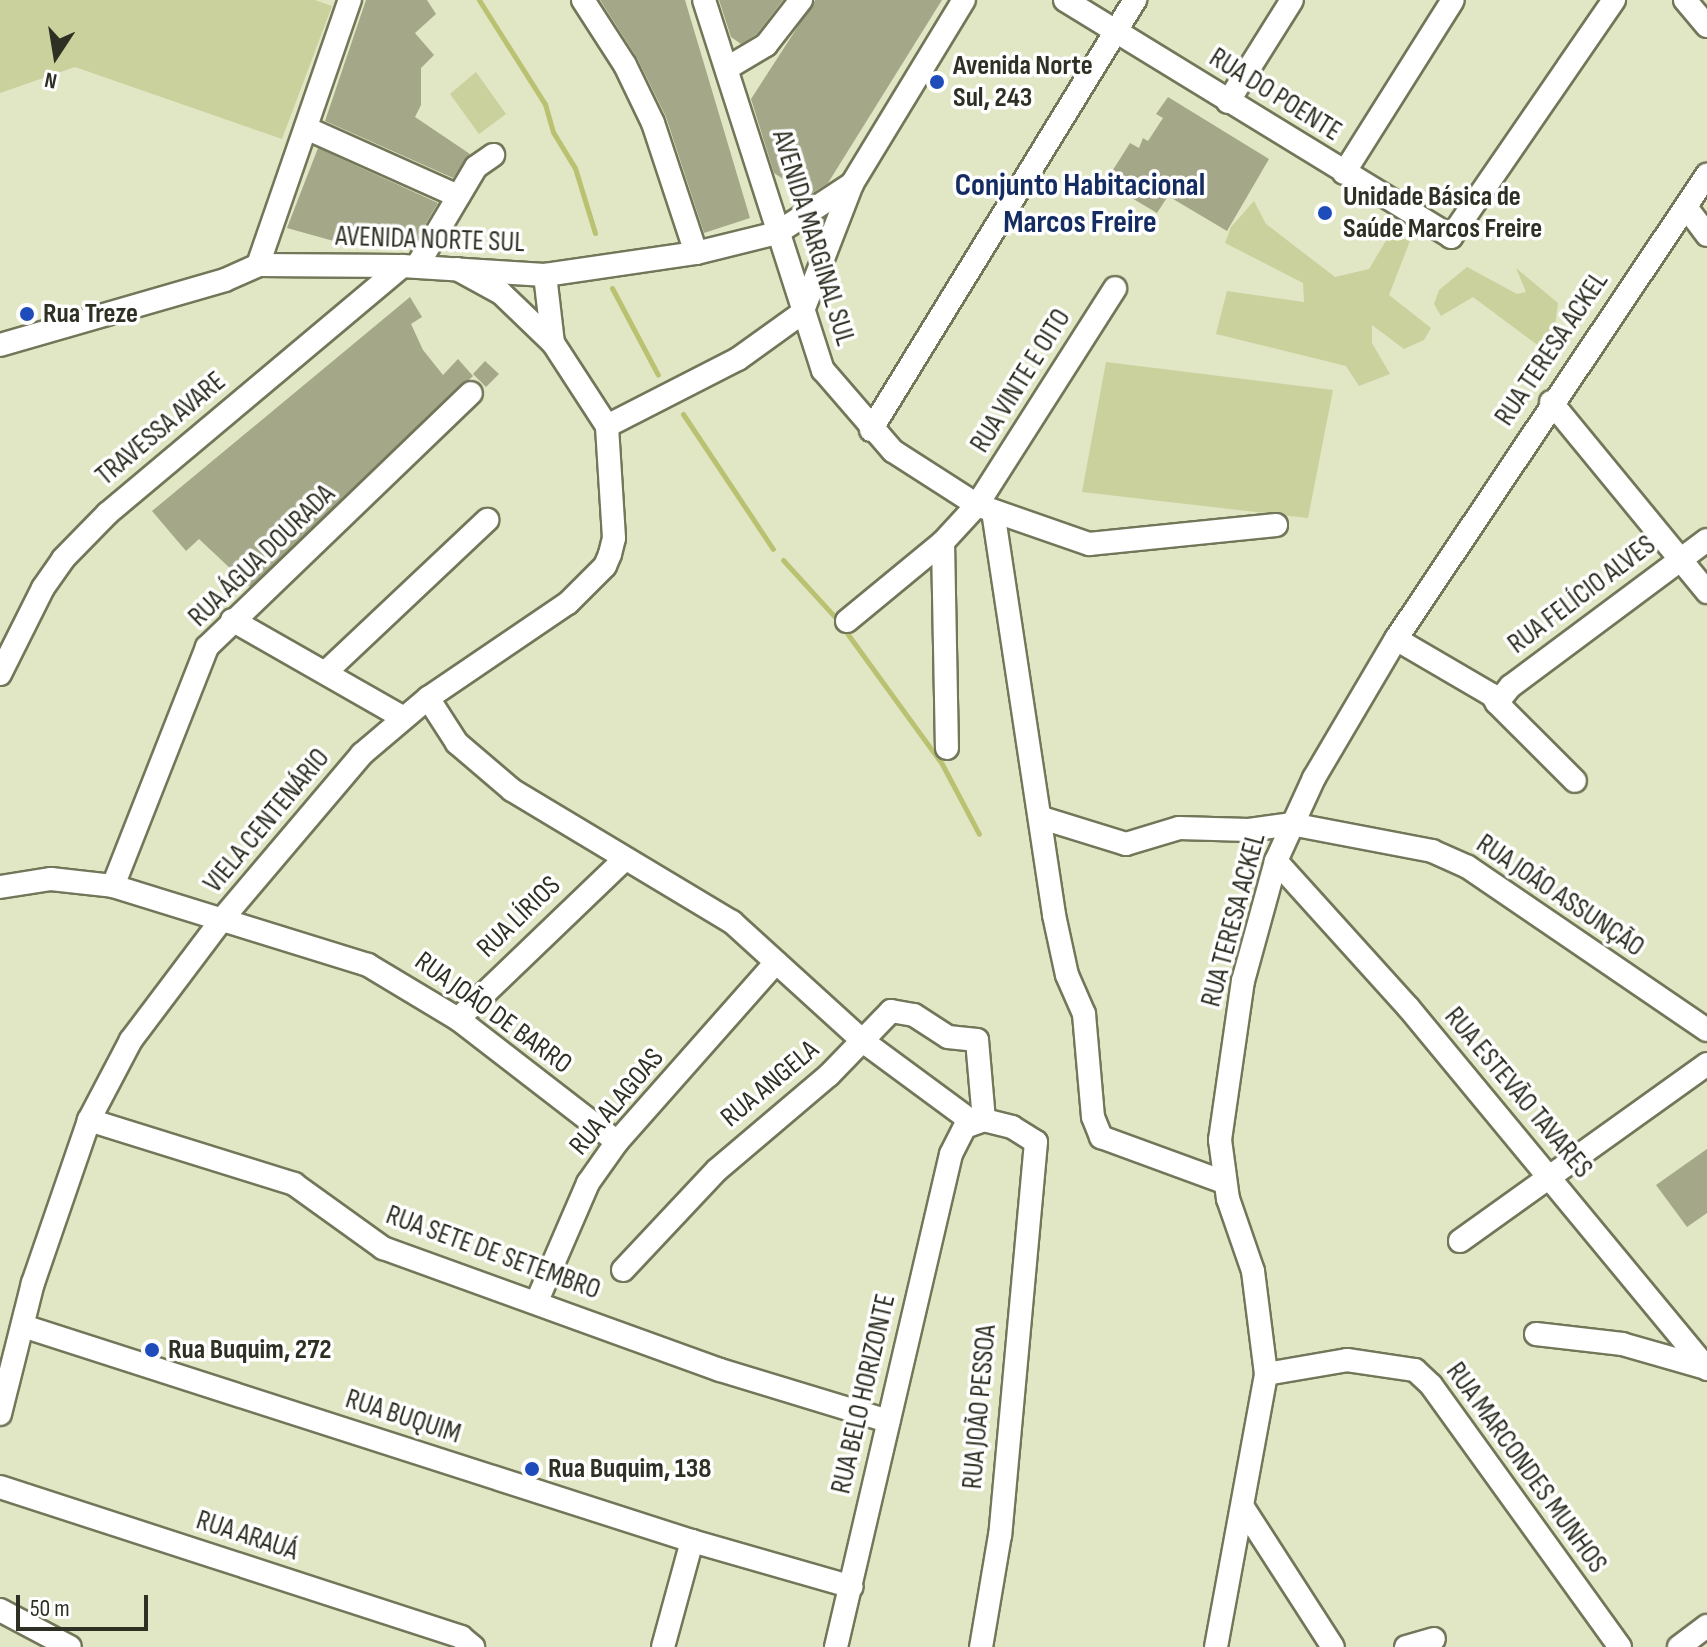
<!DOCTYPE html>
<meta charset="utf-8">
<style>
body{margin:0}
#map{position:relative;width:1707px;height:1647px;overflow:hidden;background:#e1e6c5;font-family:"Sofia Sans Condensed",sans-serif}
div>[style]{position:absolute}
[style*='--x']{left:calc(var(--x)*1px);top:calc(var(--y)*1px);width:calc(var(--w)*1px);rotate:calc(var(--a)*1deg)}
.green>*{inset:0;background:#cad19c}
.stream>*{height:5px;margin:-2.5px;padding:0 2.5px;transform-origin:2.5px;border-radius:2.5px;background:#bac272}
.building>*{inset:0;background:#a4a889}
.roads{filter:drop-shadow(2px 0 #737659) drop-shadow(-2px 0 #737659) drop-shadow(0 2px #737659) drop-shadow(0 -2px #737659)}
.minor>*{height:22px;margin:-11px;padding:0 11px;transform-origin:11px;border-radius:11px;background:#fff}
.dots>*{width:22px;height:22px;translate:-50% -50%;box-sizing:border-box;border:4px solid #fff;border-radius:50%}
span{translate:-50% -50%;white-space:nowrap;text-align:center;line-height:1.15;-webkit-text-stroke:7px #fff;paint-order:stroke}
.poi-label{font-size:28px;color:#2f3024;font-weight:700}
.left{translate:0 -50%;text-align:left}
.street-label{font-size:28px;color:#2f3024}
.quarter-label{font-size:32px;color:#142c62;font-weight:700}
.north{position:absolute;left:16px;top:16px;width:80px;height:80px;-webkit-text-stroke:6px #fff;paint-order:stroke;rotate:192deg;font-size:22px;font-weight:700;line-height:32px;text-align:center;color:#2f3024}
.north::after{content:'';display:block;margin:auto;width:28px;height:36px;background:#2f3024;clip-path:polygon(50% 0,100% 100%,50% 72%,0 100%)}
.scale{position:absolute;left:16px;top:1595px;width:132px;height:36px;box-sizing:border-box;border:4px solid #2f3024;border-top:0;padding-left:10px;font-size:24px;line-height:28px;white-space:nowrap;color:#2f3024;-webkit-text-stroke:6px #fff;paint-order:stroke}
</style>
<div id="map">
<div class="green">
<div style="clip-path:polygon(0 0,315px 0,332px 6px,282px 139px,75px 67px,0 93px)"></div>
<div style="clip-path:polygon(476px 72px,506px 114px,479px 134px,450px 94px)"></div>
<div style="clip-path:polygon(1254px 201px,1266px 224px,1335px 277px,1369px 269px,1390px 234px,1410px 241px,1389px 295px,1431px 328px,1424px 340px,1404px 349px,1372px 325px,1372px 343px,1390px 374px,1359px 386px,1346px 366px,1216px 334px,1227px 291px,1304px 302px,1303px 283px,1225px 243px,1231px 227px)"></div>
<div style="clip-path:polygon(1467px 267px,1517px 294px,1526px 292px,1516px 268px,1558px 303px,1551px 355px,1473px 297px,1441px 316px,1434px 304px,1439px 290px)"></div>
<div style="clip-path:polygon(1106px 362px,1333px 390px,1308px 518px,1082px 492px)"></div>
</div>
<div class="stream">
<div style="--x:479;--y:0;--w:123;--a:57.6"></div>
<div style="--x:545;--y:104;--w:29;--a:74"></div>
<div style="--x:553;--y:132;--w:42;--a:58.6"></div>
<div style="--x:575;--y:168;--w:68;--a:72.9"></div>
<div style="--x:612;--y:288;--w:98;--a:62.1"></div>
<div style="--x:683;--y:414;--w:162;--a:56.3"></div>
<div style="--x:783;--y:560;--w:79;--a:47.6"></div>
<div style="--x:836;--y:618;--w:180;--a:54"></div>
<div style="--x:942;--y:764;--w:79;--a:62.1"></div>
</div>
<div class="building">
<div style="clip-path:polygon(366px 0,427px 0,436px 14px,415px 33px,434px 55px,421px 68px,421px 105px,415px 117px,470px 154px,453px 178px,325px 121px)"></div>
<div style="clip-path:polygon(600px 0,685px 0,750px 218px,704px 233px,666px 117px,637px 58px)"></div>
<div style="clip-path:polygon(719px 0,783px 0,757px 34px,741px 44px,731px 37px)"></div>
<div style="clip-path:polygon(815px 0,942px 0,828px 183px,808px 196px,774px 173px,751px 99px)"></div>
<div style="clip-path:polygon(1168px 97px,1269px 159px,1227px 231px,1168px 196px,1157px 213px,1115px 188px,1120px 178px,1111px 173px,1130px 143px,1139px 148px,1143px 138px,1148px 141px,1163px 118px,1156px 114px)"></div>
<div style="clip-path:polygon(318px 148px,438px 203px,412px 247px,348px 245px,287px 228px)"></div>
<div style="clip-path:polygon(410px 297px,422px 317px,411px 324px,423px 350px,443px 375px,458px 359px,473px 376px,250px 587px,199px 539px,186px 551px,152px 511px)"></div>
<div style="clip-path:polygon(485px 361px,499px 374px,486px 387px,473px 374px)"></div>
<div style="clip-path:polygon(1707px 1149px,1707px 1213px,1687px 1227px,1656px 1185px)"></div>
</div>
<div class="roads">
<div class="minor">
<div style="--x:583;--y:0;--w:77;--a:57.1"></div>
<div style="--x:625;--y:65;--w:64;--a:64.2"></div>
<div style="--x:653;--y:123;--w:137;--a:71.7"></div>
<div style="--x:704;--y:0;--w:389;--a:72.2"></div>
<div style="--x:823;--y:370;--w:107;--a:49.2"></div>
<div style="--x:893;--y:451;--w:100;--a:32.7"></div>
<div style="--x:977;--y:505;--w:119;--a:19.2"></div>
<div style="--x:1089;--y:544;--w:188;--a:-5.8"></div>
<div style="--x:1065;--y:0;--w:453;--a:31.5"></div>
<div style="--x:1451;--y:237;--w:288;--a:-55.5"></div>
<div style="--x:1685;--y:0;--w:34;--a:50"></div>
<div style="--x:729;--y:67;--w:43;--a:-30.7"></div>
<div style="--x:766;--y:45;--w:57;--a:-52.1"></div>
<div style="--x:1228;--y:102;--w:120;--a:-57.9"></div>
<div style="--x:306;--y:128;--w:167;--a:24.1"></div>
<div style="--x:1344;--y:173;--w:204;--a:-57.8"></div>
<div style="--x:1686;--y:207;--w:35;--a:53"></div>
<div style="--x:258;--y:265;--w:281;--a:-70.9"></div>
<div style="--x:417;--y:266;--w:115;--a:-59.2"></div>
<div style="--x:476;--y:167;--w:21;--a:-35"></div>
<div style="--x:545;--y:275;--w:68;--a:83.3"></div>
<div style="--x:0;--y:345;--w:234;--a:-16.1"></div>
<div style="--x:225;--y:280;--w:36;--a:-24"></div>
<div style="--x:258;--y:265;--w:144;--a:0.4"></div>
<div style="--x:402;--y:266;--w:143;--a:3.6"></div>
<div style="--x:545;--y:275;--w:153;--a:-8.3"></div>
<div style="--x:696;--y:253;--w:83;--a:-13.9"></div>
<div style="--x:777;--y:233;--w:90;--a:-33.2"></div>
<div style="--x:852;--y:184;--w:215;--a:-58.7"></div>
<div style="--x:1551;--y:402;--w:246;--a:50.6"></div>
<div style="--x:607;--y:426;--w:147;--a:-27.1"></div>
<div style="--x:738;--y:359;--w:79;--a:-35.7"></div>
<div style="--x:802;--y:313;--w:138;--a:-68.8"></div>
<div style="--x:871;--y:430;--w:505;--a:-58.45"></div>
<div style="--x:993;--y:511;--w:409;--a:81.4"></div>
<div style="--x:1054;--y:915;--w:61;--a:77.8"></div>
<div style="--x:1067;--y:975;--w:43;--a:66.4"></div>
<div style="--x:1084;--y:1014;--w:103;--a:85"></div>
<div style="--x:1093;--y:1117;--w:22;--a:68"></div>
<div style="--x:1101;--y:1137;--w:131;--a:20.1"></div>
<div style="--x:943;--y:542;--w:206;--a:88.9"></div>
<div style="--x:232;--y:620;--w:196;--a:29.7"></div>
<div style="--x:847;--y:621;--w:124;--a:-39.5"></div>
<div style="--x:943;--y:542;--w:50;--a:-47.4"></div>
<div style="--x:977;--y:505;--w:257;--a:-57.5"></div>
<div style="--x:1396;--y:639;--w:111;--a:30.3"></div>
<div style="--x:1492;--y:695;--w:9;--a:58"></div>
<div style="--x:1497;--y:703;--w:22;--a:-51"></div>
<div style="--x:1511;--y:686;--w:244;--a:-36.7"></div>
<div style="--x:328;--y:670;--w:219;--a:-43.3"></div>
<div style="--x:0;--y:674;--w:96;--a:-63.4"></div>
<div style="--x:43;--y:588;--w:35;--a:-55"></div>
<div style="--x:63;--y:559;--w:64;--a:-45.6"></div>
<div style="--x:108;--y:513;--w:384;--a:-40"></div>
<div style="--x:428;--y:698;--w:54;--a:57.2"></div>
<div style="--x:457;--y:743;--w:72;--a:40.5"></div>
<div style="--x:512;--y:790;--w:257;--a:31"></div>
<div style="--x:732;--y:922;--w:178;--a:42.3"></div>
<div style="--x:864;--y:1042;--w:133;--a:36.4"></div>
<div style="--x:1497;--y:703;--w:110;--a:45"></div>
<div style="--x:1042;--y:818;--w:88;--a:17.2"></div>
<div style="--x:1126;--y:844;--w:55;--a:-16.8"></div>
<div style="--x:1179;--y:828;--w:70;--a:1.6"></div>
<div style="--x:1249;--y:830;--w:42;--a:-8.1"></div>
<div style="--x:1291;--y:824;--w:144;--a:10.8"></div>
<div style="--x:1432;--y:851;--w:39;--a:24"></div>
<div style="--x:1468;--y:867;--w:289;--a:34.3"></div>
<div style="--x:1276;--y:861;--w:197;--a:47.9"></div>
<div style="--x:1408;--y:1007;--w:470;--a:50.4"></div>
<div style="--x:113;--y:886;--w:257;--a:-68.5"></div>
<div style="--x:207;--y:647;--w:366;--a:-43.9"></div>
<div style="--x:0;--y:887;--w:52;--a:-8.9"></div>
<div style="--x:51;--y:879;--w:62;--a:6.4"></div>
<div style="--x:113;--y:886;--w:267;--a:17.2"></div>
<div style="--x:368;--y:965;--w:105;--a:31"></div>
<div style="--x:458;--y:1019;--w:201;--a:37.7"></div>
<div style="--x:458;--y:1019;--w:230;--a:-43.8"></div>
<div style="--x:89;--y:1120;--w:215;--a:17.3"></div>
<div style="--x:294;--y:1184;--w:110;--a:35.7"></div>
<div style="--x:383;--y:1248;--w:358;--a:19.9"></div>
<div style="--x:720;--y:1370;--w:176;--a:16.9"></div>
<div style="--x:1460;--y:1241;--w:304;--a:-35.6"></div>
<div style="--x:623;--y:1270;--w:137;--a:-46.8"></div>
<div style="--x:717;--y:1170;--w:147;--a:-40.3"></div>
<div style="--x:829;--y:1075;--w:89;--a:-45.9"></div>
<div style="--x:891;--y:1011;--w:23;--a:10"></div>
<div style="--x:914;--y:1015;--w:40;--a:32.9"></div>
<div style="--x:948;--y:1037;--w:29;--a:6"></div>
<div style="--x:977;--y:1040;--w:80;--a:85"></div>
<div style="--x:537;--y:1301;--w:129;--a:-66.6"></div>
<div style="--x:588;--y:1183;--w:50;--a:-54.7"></div>
<div style="--x:617;--y:1142;--w:240;--a:-48.5"></div>
<div style="--x:23;--y:1326;--w:703;--a:17.82"></div>
<div style="--x:692;--y:1541;--w:166;--a:16"></div>
<div style="--x:1536;--y:1334;--w:87;--a:6.6"></div>
<div style="--x:1622;--y:1344;--w:87;--a:15.9"></div>
<div style="--x:1266;--y:1374;--w:82;--a:-9.8"></div>
<div style="--x:1347;--y:1360;--w:69;--a:8.4"></div>
<div style="--x:1415;--y:1370;--w:22;--a:43"></div>
<div style="--x:1431;--y:1385;--w:323;--a:54.2"></div>
<div style="--x:0;--y:1414;--w:135;--a:-75.9"></div>
<div style="--x:33;--y:1283;--w:172;--a:-71"></div>
<div style="--x:89;--y:1120;--w:90;--a:-62.3"></div>
<div style="--x:131;--y:1040;--w:153;--a:-53"></div>
<div style="--x:223;--y:918;--w:215;--a:-49.7"></div>
<div style="--x:362;--y:754;--w:87;--a:-40.3"></div>
<div style="--x:428;--y:698;--w:169;--a:-34.2"></div>
<div style="--x:568;--y:603;--w:52;--a:-45"></div>
<div style="--x:605;--y:566;--w:13;--a:-67"></div>
<div style="--x:610;--y:554;--w:16;--a:-76"></div>
<div style="--x:614;--y:538;--w:112;--a:-93.6"></div>
<div style="--x:607;--y:426;--w:99;--a:-123"></div>
<div style="--x:553;--y:343;--w:72;--a:-136.1"></div>
<div style="--x:501;--y:293;--w:50;--a:-151.4"></div>
<div style="--x:0;--y:1487;--w:485;--a:18"></div>
<div style="--x:461;--y:1637;--w:16;--a:40"></div>
<div style="--x:1244;--y:1509;--w:164;--a:57.2"></div>
<div style="--x:0;--y:1610;--w:79;--a:27.9"></div>
<div style="--x:663;--y:1647;--w:110;--a:-74.7"></div>
<div style="--x:836;--y:1647;--w:506;--a:-76.87"></div>
<div style="--x:951;--y:1154;--w:30;--a:-63"></div>
<div style="--x:965;--y:1127;--w:20;--a:-20"></div>
<div style="--x:984;--y:1120;--w:29;--a:14"></div>
<div style="--x:1012;--y:1127;--w:28;--a:32"></div>
<div style="--x:1036;--y:1142;--w:395;--a:95.2"></div>
<div style="--x:1000;--y:1535;--w:114;--a:99.6"></div>
<div style="--x:1216;--y:1647;--w:278;--a:-79.6"></div>
<div style="--x:1266;--y:1374;--w:104;--a:-97.2"></div>
<div style="--x:1253;--y:1271;--w:76;--a:-109.1"></div>
<div style="--x:1228;--y:1199;--w:60;--a:-97.7"></div>
<div style="--x:1220;--y:1140;--w:161;--a:-81.8"></div>
<div style="--x:1243;--y:981;--w:124;--a:-74.6"></div>
<div style="--x:1276;--y:861;--w:91;--a:-65.4"></div>
<div style="--x:1314;--y:778;--w:161;--a:-59.5"></div>
<div style="--x:1396;--y:639;--w:559;--a:-56.17"></div>
<div style="--x:1406;--y:1647;--w:29;--a:-16"></div>
<div style="--x:1679;--y:1647;--w:35;--a:-37"></div>
</div>
</div>
<div class="dots">
<div style="left:937px;top:82px;background:#1e4cba"></div>
<div style="left:1325px;top:213px;background:#1e4cba"></div>
<div style="left:27px;top:314px;background:#1e4cba"></div>
<div style="left:152px;top:1350px;background:#1e4cba"></div>
<div style="left:532px;top:1469px;background:#1e4cba"></div>
</div>
<div class="poi-label">
<span class="left" style="left:953px;top:82px">Avenida Norte<br>Sul, 243</span>
<span class="left" style="left:1343px;top:213px">Unidade Básica de<br>Saúde Marcos Freire</span>
<span class="left" style="left:43px;top:314px">Rua Treze</span>
<span class="left" style="left:168px;top:1350px">Rua Buquim, 272</span>
<span class="left" style="left:548px;top:1469px">Rua Buquim, 138</span>
</div>
<div class="street-label">
<span style="left:1275px;top:95px;rotate:32deg">RUA DO POENTE</span>
<span style="left:813px;top:238px;rotate:73deg">AVENIDA MARGINAL SUL</span>
<span style="left:430px;top:240px;rotate:2deg">AVENIDA NORTE SUL</span>
<span style="left:1552px;top:349px;rotate:-56deg">RUA TERESA ACKEL</span>
<span style="left:1021px;top:381px;rotate:-58deg">RUA VINTE E OITO</span>
<span style="left:161px;top:429px;rotate:-40deg">TRAVESSA AVARE</span>
<span style="left:262px;top:556px;rotate:-44deg">RUA ÁGUA DOURADA</span>
<span style="left:1582px;top:595px;rotate:-37deg">RUA FELÍCIO ALVES</span>
<span style="left:267px;top:821px;rotate:-50deg">VIELA CENTENÁRIO</span>
<span style="left:1560px;top:896px;rotate:34deg">RUA JOÃO ASSUNÇÃO</span>
<span style="left:519px;top:917px;rotate:-44deg">RUA LÍRIOS</span>
<span style="left:1234px;top:920px;rotate:-75deg">RUA TERESA ACKEL</span>
<span style="left:493px;top:1013px;rotate:36deg">RUA JOÃO DE BARRO</span>
<span style="left:770px;top:1084px;rotate:-40deg">RUA ANGELA</span>
<span style="left:1518px;top:1093px;rotate:50deg">RUA ESTEVÃO TAVARES</span>
<span style="left:617px;top:1102px;rotate:-50deg">RUA ALAGOAS</span>
<span style="left:493px;top:1253px;rotate:20deg">RUA SETE DE SETEMBRO</span>
<span style="left:864px;top:1394px;rotate:-77deg">RUA BELO HORIZONTE</span>
<span style="left:980px;top:1407px;rotate:-85deg">RUA JOÃO PESSOA</span>
<span style="left:403px;top:1417px;rotate:18deg">RUA BUQUIM</span>
<span style="left:1526px;top:1468px;rotate:54deg">RUA MARCONDES MUNHOS</span>
<span style="left:247px;top:1536px;rotate:18deg">RUA ARAUÁ</span>
</div>
<div class="quarter-label">
<span style="left:1080px;top:205px">Conjunto Habitacional<br>Marcos Freire</span>
</div>
<div class="north">N</div>
<div class="scale">50 m</div>
</div>
